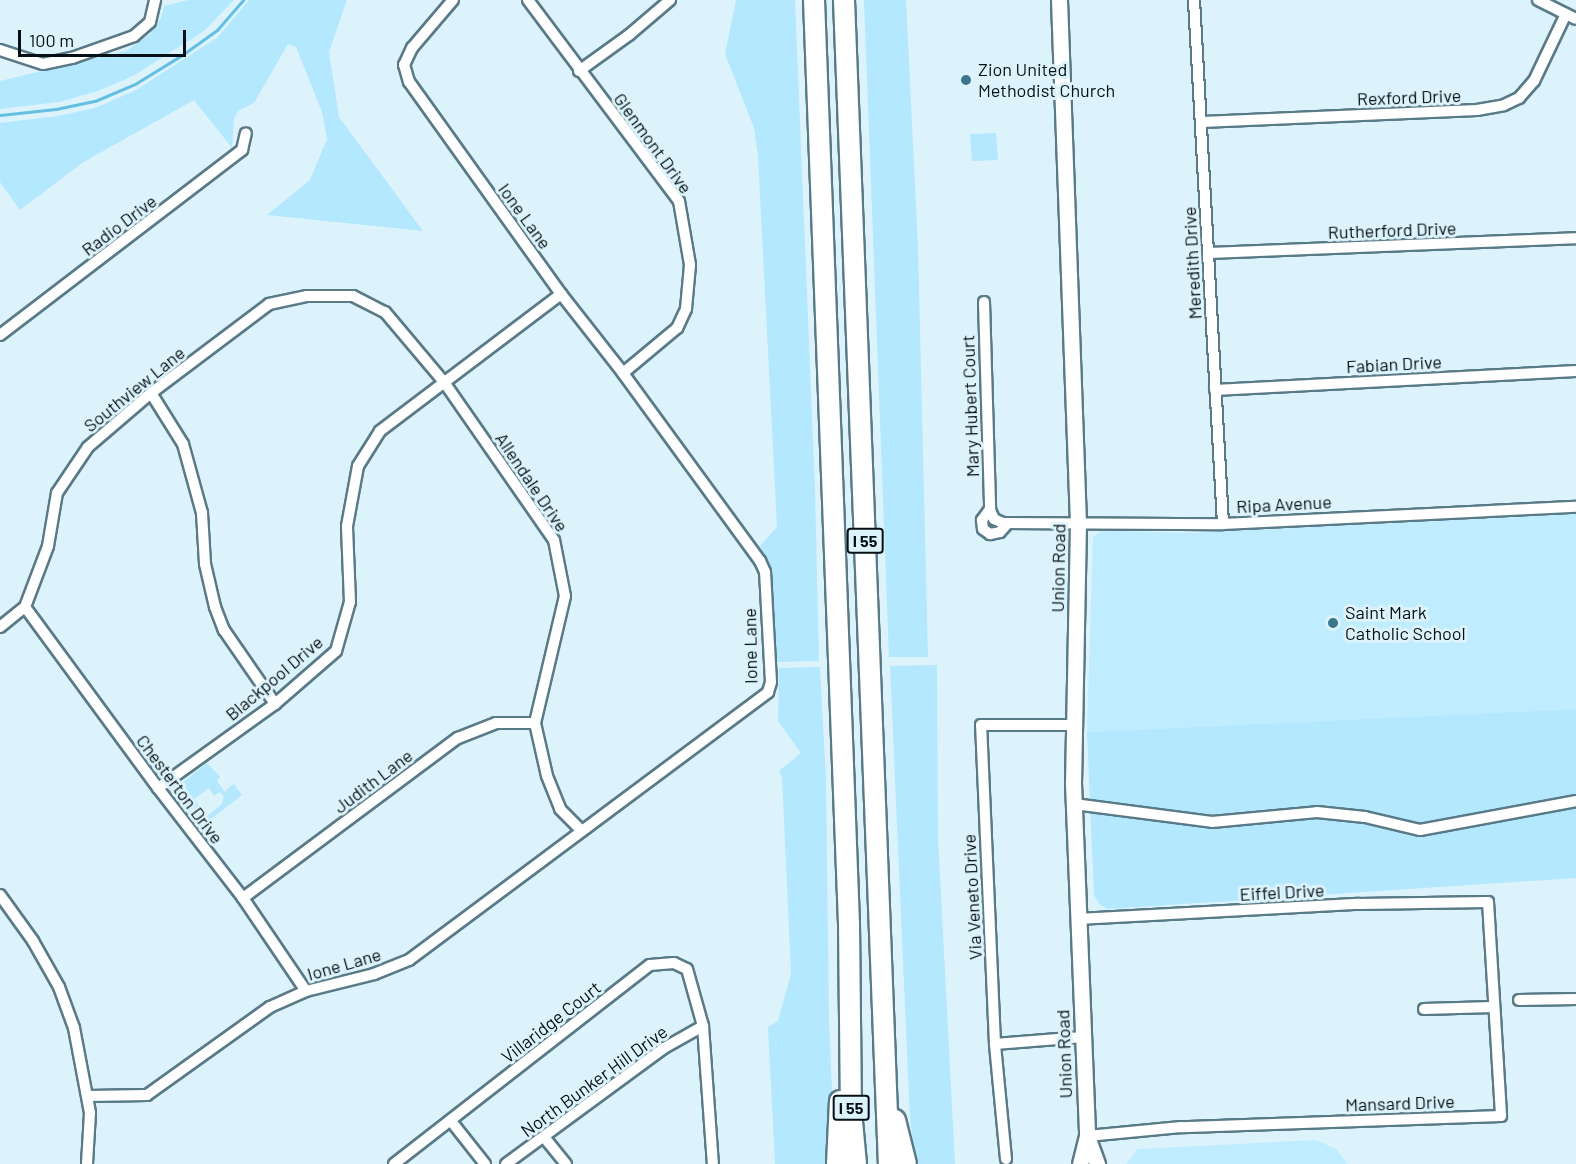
<!DOCTYPE html>
<style>
body{margin:0}
#map{position:relative;width:1576px;height:1164px;overflow:hidden;background:#ddf3fc;font-family:Barlow,sans-serif}
div>[style]{position:absolute}
[style*='--x']{left:calc(var(--x)*1px);top:calc(var(--y)*1px);width:calc(var(--w)*1px);rotate:calc(var(--a)*1deg)}
.built>*{inset:0;background:#bfecff}
.green>*{inset:0;background:#b4e8fe}
.stream>*{height:3px;margin:-1.5px;padding:0 1.5px;transform-origin:1.5px;border-radius:1.5px;background:#64bfe2}
.roads{filter:drop-shadow(2px 0 #597a87) drop-shadow(-2px 0 #597a87) drop-shadow(0 2px #597a87) drop-shadow(0 -2px #597a87)}
.street>*{height:10px;margin:-5px;padding:0 5px;transform-origin:5px;border-radius:5px;background:#fff}
.secondary>*{height:15px;margin:-7.5px;padding:0 7.5px;transform-origin:7.5px;border-radius:7.5px;background:#fff}
.highway>*{height:20px;margin:-10px;padding:0 10px;transform-origin:10px;border-radius:10px;background:#fff}
.dots>*{width:16px;height:16px;translate:-50% -50%;box-sizing:border-box;border:3px solid #ddf3fc;border-radius:50%}
span{translate:-50% -50%;white-space:nowrap;text-align:center;line-height:1.15;-webkit-text-stroke:6px #ddf3fc;paint-order:stroke}
.shield-label span{padding:2px 4px;background:#ddf3fc;border:2px solid;border-radius:4px;-webkit-text-stroke-width:0}
.shield-label{font-size:16px;color:#041015;font-weight:700}
.poi-label{font-size:18px;color:#041015}
.left{translate:0 -50%;text-align:left}
.street-label{font-size:18px;color:#041015}
.scale{position:absolute;left:18px;top:30px;width:168px;height:27px;box-sizing:border-box;border:3px solid #041015;border-top:0;padding-left:8px;font-size:18px;line-height:21px;white-space:nowrap;color:#041015;-webkit-text-stroke:4px #ddf3fc;paint-order:stroke}
</style>
<div id="map">
<div class="built">
<div style="clip-path:polygon(1576px 514px,1576px 709px,1087px 732px,1093px 537px,1101px 531px,1194px 533px)"></div>
<div style="clip-path:polygon(1316px 1140px,1336px 1149px,1348px 1164px,1126px 1164px,1138px 1149px)"></div>
</div>
<div class="green">
<div style="clip-path:polygon(188px 0,234px 0,204px 31px,133px 76px,98px 91px,59px 102px,0 109px,0 81px,126px 51px,150px 34px,161px 18px,164px 6px)"></div>
<div style="clip-path:polygon(249px 0,347px 0,329px 52px,339px 117px,423px 231px,267px 215px,310px 180px,327px 139px,322px 112px,296px 47px,288px 44px,254px 103px,238px 111px,234px 119px,232px 148px,194px 100px,82px 163px,20px 210px,0 182px,0 123px,58px 116px,95px 108px,136px 90px,218px 37px)"></div>
<div style="clip-path:polygon(736px 0,795px 0,815px 489px,819px 661px,777px 662px,772px 571px,760px 546px,777px 527px,758px 156px,754px 128px,725px 54px)"></div>
<div style="clip-path:polygon(864px 0,906px 0,918px 247px,928px 657px,889px 657px)"></div>
<div style="clip-path:polygon(996px 133px,998px 160px,972px 161px,970px 134px)"></div>
<div style="clip-path:polygon(937px 665px,938px 837px,955px 1164px,916px 1164px,910px 1120px,890px 666px)"></div>
<div style="clip-path:polygon(820px 667px,826px 779px,829px 1022px,833px 1114px,828px 1164px,775px 1164px,768px 1027px,778px 1021px,791px 974px,782px 777px,779px 771px,801px 753px,778px 721px,779px 668px)"></div>
<div style="clip-path:polygon(1576px 709px,1576px 878px,1108px 909px,1100px 905px,1094px 895px,1087px 732px)"></div>
<div style="clip-path:polygon(207px 763px,220px 777px,217px 781px,226px 793px,222px 802px,224px 797px,220px 792px,214px 796px,209px 788px,194px 799px,201px 809px,190px 820px,171px 795px,172px 791px)"></div>
<div style="clip-path:polygon(234px 784px,242px 795px,197px 830px,191px 822px,202px 810px,207px 816px,221px 805px,227px 789px)"></div>
</div>
<div class="stream">
<div style="--x:0;--y:115;--w:56;--a:-6.1"></div>
<div style="--x:56;--y:109;--w:40;--a:-12"></div>
<div style="--x:95;--y:101;--w:43;--a:-23"></div>
<div style="--x:135;--y:84;--w:55;--a:-31.7"></div>
<div style="--x:182;--y:55;--w:43;--a:-35.5"></div>
<div style="--x:217;--y:30;--w:40;--a:-49"></div>
</div>
<div class="roads">
<div class="street">
<div style="--x:528;--y:0;--w:251;--a:53.1"></div>
<div style="--x:679;--y:201;--w:65;--a:80.2"></div>
<div style="--x:690;--y:265;--w:44;--a:95.2"></div>
<div style="--x:686;--y:309;--w:21;--a:115"></div>
<div style="--x:677;--y:328;--w:70;--a:140.2"></div>
<div style="--x:1194;--y:0;--w:525;--a:86.83"></div>
<div style="--x:1538;--y:0;--w:42;--a:26.6"></div>
<div style="--x:0;--y:50;--w:45;--a:18"></div>
<div style="--x:43;--y:64;--w:30;--a:-12"></div>
<div style="--x:72;--y:58;--w:66;--a:-19.5"></div>
<div style="--x:134;--y:36;--w:21;--a:-41"></div>
<div style="--x:150;--y:22;--w:23;--a:-77"></div>
<div style="--x:579;--y:71;--w:62;--a:-35.8"></div>
<div style="--x:629;--y:35;--w:54;--a:-40.5"></div>
<div style="--x:1202;--y:122;--w:275;--a:-2.5"></div>
<div style="--x:1477;--y:110;--w:27;--a:-10"></div>
<div style="--x:1504;--y:105;--w:17;--a:-25"></div>
<div style="--x:1519;--y:98;--w:23;--a:-49"></div>
<div style="--x:1534;--y:81;--w:74;--a:-64.5"></div>
<div style="--x:1208;--y:253;--w:368;--a:-2.3"></div>
<div style="--x:984;--y:302;--w:208;--a:88.3"></div>
<div style="--x:990;--y:510;--w:10;--a:66"></div>
<div style="--x:994;--y:519;--w:10;--a:24"></div>
<div style="--x:1003;--y:523;--w:220;--a:0.3"></div>
<div style="--x:1223;--y:524;--w:353;--a:-2.8"></div>
<div style="--x:0;--y:335;--w:305;--a:-37.4"></div>
<div style="--x:242;--y:150;--w:17;--a:-77"></div>
<div style="--x:1215;--y:390;--w:361;--a:-3"></div>
<div style="--x:151;--y:393;--w:60;--a:57.9"></div>
<div style="--x:183;--y:444;--w:72;--a:74.6"></div>
<div style="--x:202;--y:513;--w:51;--a:86.6"></div>
<div style="--x:205;--y:564;--w:44;--a:76.9"></div>
<div style="--x:215;--y:607;--w:25;--a:69"></div>
<div style="--x:224;--y:630;--w:90;--a:55.4"></div>
<div style="--x:990;--y:509;--w:14;--a:126"></div>
<div style="--x:982;--y:520;--w:9;--a:84"></div>
<div style="--x:983;--y:529;--w:9;--a:36"></div>
<div style="--x:990;--y:534;--w:10;--a:-11"></div>
<div style="--x:1000;--y:532;--w:12;--a:-48"></div>
<div style="--x:25;--y:607;--w:225;--a:53.7"></div>
<div style="--x:158;--y:788;--w:139;--a:52.3"></div>
<div style="--x:243;--y:898;--w:112;--a:55.9"></div>
<div style="--x:0;--y:627;--w:32;--a:-39"></div>
<div style="--x:25;--y:607;--w:65;--a:-69.3"></div>
<div style="--x:48;--y:546;--w:54;--a:-80.4"></div>
<div style="--x:57;--y:493;--w:55;--a:-56"></div>
<div style="--x:88;--y:447;--w:83;--a:-40.6"></div>
<div style="--x:151;--y:393;--w:148;--a:-37"></div>
<div style="--x:269;--y:304;--w:39;--a:-12"></div>
<div style="--x:307;--y:296;--w:46;--a:0"></div>
<div style="--x:353;--y:296;--w:36;--a:27"></div>
<div style="--x:385;--y:312;--w:92;--a:49.9"></div>
<div style="--x:444;--y:382;--w:193;--a:55.2"></div>
<div style="--x:554;--y:540;--w:57;--a:78.9"></div>
<div style="--x:565;--y:596;--w:130;--a:103.3"></div>
<div style="--x:535;--y:723;--w:54;--a:77.2"></div>
<div style="--x:547;--y:776;--w:35;--a:68"></div>
<div style="--x:560;--y:809;--w:31;--a:45"></div>
<div style="--x:158;--y:788;--w:144;--a:-35.7"></div>
<div style="--x:275;--y:704;--w:81;--a:-41"></div>
<div style="--x:336;--y:651;--w:51;--a:-74.1"></div>
<div style="--x:350;--y:602;--w:76;--a:-92.3"></div>
<div style="--x:347;--y:526;--w:61;--a:-79.6"></div>
<div style="--x:358;--y:466;--w:41;--a:-57.8"></div>
<div style="--x:380;--y:431;--w:227;--a:-37.1"></div>
<div style="--x:1074;--y:804;--w:139;--a:7.4"></div>
<div style="--x:1212;--y:822;--w:105;--a:-5.4"></div>
<div style="--x:1317;--y:812;--w:48;--a:5.9"></div>
<div style="--x:1365;--y:817;--w:57;--a:13.3"></div>
<div style="--x:1420;--y:830;--w:159;--a:-10.5"></div>
<div style="--x:0;--y:895;--w:57;--a:54.3"></div>
<div style="--x:33;--y:941;--w:53;--a:60.5"></div>
<div style="--x:59;--y:987;--w:44;--a:69.9"></div>
<div style="--x:74;--y:1028;--w:86;--a:79.3"></div>
<div style="--x:90;--y:1113;--w:51;--a:93.4"></div>
<div style="--x:243;--y:898;--w:268;--a:-36.7"></div>
<div style="--x:458;--y:738;--w:41;--a:-21.5"></div>
<div style="--x:496;--y:723;--w:39;--a:0"></div>
<div style="--x:1078;--y:919;--w:281;--a:-3.1"></div>
<div style="--x:1359;--y:904;--w:129;--a:-0.9"></div>
<div style="--x:1488;--y:902;--w:214;--a:86.5"></div>
<div style="--x:1501;--y:1116;--w:320;--a:178"></div>
<div style="--x:1181;--y:1127;--w:94;--a:174.5"></div>
<div style="--x:1519;--y:1000;--w:57;--a:-1"></div>
<div style="--x:1424;--y:1009;--w:69;--a:-1.7"></div>
<div style="--x:995;--y:1044;--w:88;--a:-4.5"></div>
<div style="--x:88;--y:1096;--w:59;--a:-1"></div>
<div style="--x:147;--y:1095;--w:151;--a:-35.6"></div>
<div style="--x:270;--y:1007;--w:39;--a:-24"></div>
<div style="--x:306;--y:991;--w:70;--a:-14"></div>
<div style="--x:374;--y:974;--w:38;--a:-22"></div>
<div style="--x:409;--y:960;--w:448;--a:-36.7"></div>
<div style="--x:768;--y:692;--w:10;--a:-73"></div>
<div style="--x:771;--y:682;--w:110;--a:-93.1"></div>
<div style="--x:765;--y:572;--w:12;--a:-114"></div>
<div style="--x:760;--y:561;--w:233;--a:-126.1"></div>
<div style="--x:623;--y:373;--w:100;--a:-128.1"></div>
<div style="--x:561;--y:294;--w:261;--a:-125.6"></div>
<div style="--x:409;--y:82;--w:18;--a:-106"></div>
<div style="--x:404;--y:65;--w:19;--a:-65"></div>
<div style="--x:412;--y:48;--w:63;--a:-49.5"></div>
<div style="--x:451;--y:1121;--w:55;--a:51.7"></div>
<div style="--x:544;--y:1137;--w:35;--a:51"></div>
<div style="--x:1006;--y:1159;--w:116;--a:-95.5"></div>
<div style="--x:995;--y:1044;--w:319;--a:-92.5"></div>
<div style="--x:981;--y:725;--w:93;--a:0"></div>
<div style="--x:394;--y:1164;--w:324;--a:-37.9"></div>
<div style="--x:650;--y:965;--w:24;--a:-5"></div>
<div style="--x:674;--y:963;--w:14;--a:25"></div>
<div style="--x:687;--y:969;--w:59;--a:74.3"></div>
<div style="--x:703;--y:1026;--w:138;--a:85.9"></div>
<div style="--x:506;--y:1164;--w:196;--a:-36.3"></div>
<div style="--x:664;--y:1048;--w:45;--a:-29.4"></div>
</div>
<div class="secondary">
<div style="--x:1059;--y:0;--w:524;--a:87.92"></div>
<div style="--x:1078;--y:524;--w:259;--a:91.1"></div>
<div style="--x:1073;--y:783;--w:353;--a:87.7"></div>
<div style="--x:1087;--y:1136;--w:30;--a:70"></div>
<div style="--x:1080;--y:1164;--w:29;--a:-76"></div>
</div>
<div class="highway">
<div style="--x:814;--y:0;--w:925;--a:87.83"></div>
<div style="--x:849;--y:924;--w:187;--a:89.4"></div>
<div style="--x:851;--y:1111;--w:53;--a:84.6"></div>
<div style="--x:844;--y:0;--w:1165;--a:87.79"></div>
<div style="--x:895;--y:1120;--w:45;--a:76"></div>
<div style="--x:837;--y:1164;--w:63;--a:-87.3"></div>
</div>
</div>
<div class="dots">
<div style="left:966px;top:80px;background:#3a778d"></div>
<div style="left:1333px;top:623px;background:#3a778d"></div>
</div>
<div class="shield-label">
<span style="left:865px;top:541px">I 55</span>
<span style="left:851px;top:1108px">I 55</span>
</div>
<div class="poi-label">
<span class="left" style="left:978px;top:80px">Zion United<br>Methodist Church</span>
<span class="left" style="left:1345px;top:623px">Saint Mark<br>Catholic School</span>
</div>
<div class="street-label">
<span style="left:1409px;top:97px;rotate:-2deg">Rexford Drive</span>
<span style="left:653px;top:143px;rotate:54deg">Glenmont Drive</span>
<span style="left:525px;top:216px;rotate:54deg">Ione Lane</span>
<span style="left:119px;top:225px;rotate:-37deg">Radio Drive</span>
<span style="left:1392px;top:230px;rotate:-2deg">Rutherford Drive</span>
<span style="left:1192px;top:263px;rotate:-93deg">Meredith Drive</span>
<span style="left:1394px;top:364px;rotate:-3deg">Fabian Drive</span>
<span style="left:134px;top:389px;rotate:-39deg">Southview Lane</span>
<span style="left:970px;top:406px;rotate:-92deg">Mary Hubert Court</span>
<span style="left:532px;top:482px;rotate:56deg">Allendale Drive</span>
<span style="left:1284px;top:504px;rotate:-3deg">Ripa Avenue</span>
<span style="left:1058px;top:568px;rotate:-89deg">Union Road</span>
<span style="left:750px;top:646px;rotate:-91deg">Ione Lane</span>
<span style="left:274px;top:678px;rotate:-40deg">Blackpool Drive</span>
<span style="left:373px;top:781px;rotate:-37deg">Judith Lane</span>
<span style="left:180px;top:789px;rotate:53deg">Chesterton Drive</span>
<span style="left:1282px;top:892px;rotate:-3deg">Eiffel Drive</span>
<span style="left:972px;top:897px;rotate:-93deg">Via Veneto Drive</span>
<span style="left:344px;top:964px;rotate:-16deg">Ione Lane</span>
<span style="left:551px;top:1022px;rotate:-38deg">Villaridge Court</span>
<span style="left:1064px;top:1054px;rotate:-92deg">Union Road</span>
<span style="left:594px;top:1081px;rotate:-36deg">North Bunker Hill Drive</span>
<span style="left:1400px;top:1103px;rotate:-2deg">Mansard Drive</span>
</div>
<div class="scale">100 m</div>
</div>
